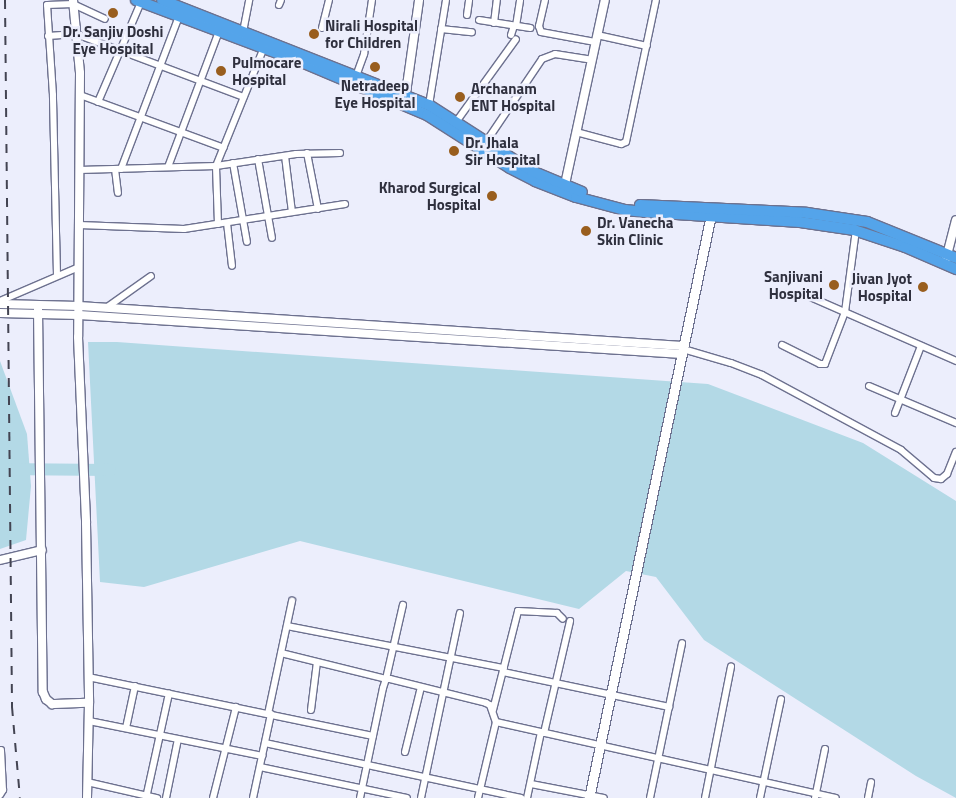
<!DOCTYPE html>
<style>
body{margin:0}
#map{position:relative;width:956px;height:798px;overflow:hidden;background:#eceefc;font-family:"Titillium Web",sans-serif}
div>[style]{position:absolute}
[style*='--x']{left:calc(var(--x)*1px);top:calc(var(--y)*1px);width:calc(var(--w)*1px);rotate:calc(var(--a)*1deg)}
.water>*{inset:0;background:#b3d9e6}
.river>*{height:12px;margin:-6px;padding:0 6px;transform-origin:6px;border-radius:6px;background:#b3d9e6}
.roads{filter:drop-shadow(1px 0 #6d718f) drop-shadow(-1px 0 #6d718f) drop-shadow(0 1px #6d718f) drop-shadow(0 -1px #6d718f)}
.minor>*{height:6px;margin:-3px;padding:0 3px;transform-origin:3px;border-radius:3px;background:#fff}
.tertiary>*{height:8px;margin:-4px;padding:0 4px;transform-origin:4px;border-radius:4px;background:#fff}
.secondary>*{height:9px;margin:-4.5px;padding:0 4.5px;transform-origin:4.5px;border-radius:4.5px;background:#fff}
.trunk>*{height:10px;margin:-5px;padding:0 5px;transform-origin:5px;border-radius:5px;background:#54a4ea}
.rail>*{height:2px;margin-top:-1px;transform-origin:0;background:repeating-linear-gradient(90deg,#434452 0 9px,transparent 0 18px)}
.dots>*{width:14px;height:14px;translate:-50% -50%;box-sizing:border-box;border:2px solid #eceefc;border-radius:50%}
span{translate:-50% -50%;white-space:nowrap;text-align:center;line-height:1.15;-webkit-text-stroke:5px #eceefc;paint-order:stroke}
.poi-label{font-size:15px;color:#2f303e;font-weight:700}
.left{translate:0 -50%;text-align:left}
.right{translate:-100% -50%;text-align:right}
</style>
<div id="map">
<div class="water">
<div style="clip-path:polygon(88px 342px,117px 342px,708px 384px,863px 443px,956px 501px,956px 798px,916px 776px,704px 640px,656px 577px,626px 571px,579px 609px,300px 541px,144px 587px,100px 582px)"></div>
<div style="clip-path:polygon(0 361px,27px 434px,31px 486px,26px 540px,0 549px)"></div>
</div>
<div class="river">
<div style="--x:0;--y:469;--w:110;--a:0.5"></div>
</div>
<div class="roads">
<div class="minor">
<div style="--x:545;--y:0;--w:27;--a:103"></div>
<div style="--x:539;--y:26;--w:6;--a:72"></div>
<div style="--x:541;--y:32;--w:55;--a:10.5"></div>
<div style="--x:279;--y:5;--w:5;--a:-68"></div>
<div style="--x:467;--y:15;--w:15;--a:-82"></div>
<div style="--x:479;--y:20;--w:52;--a:8.9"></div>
<div style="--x:494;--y:23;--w:23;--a:-83"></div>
<div style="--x:516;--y:26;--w:26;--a:-81"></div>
<div style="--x:322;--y:28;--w:29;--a:-76"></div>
<div style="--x:441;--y:29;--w:31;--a:6"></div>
<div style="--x:243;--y:32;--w:33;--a:-79"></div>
<div style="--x:511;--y:35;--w:9;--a:-72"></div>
<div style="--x:597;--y:35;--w:51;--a:12.4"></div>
<div style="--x:48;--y:36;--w:28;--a:-4"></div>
<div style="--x:76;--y:34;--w:179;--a:20.6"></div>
<div style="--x:355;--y:79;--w:27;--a:-70"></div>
<div style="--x:364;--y:54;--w:55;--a:-81.6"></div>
<div style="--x:80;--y:95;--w:153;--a:20.2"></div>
<div style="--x:98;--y:102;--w:109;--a:-66.7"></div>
<div style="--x:429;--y:105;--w:106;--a:-80.8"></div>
<div style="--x:456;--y:122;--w:102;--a:-54.1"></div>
<div style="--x:576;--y:132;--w:47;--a:14.9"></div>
<div style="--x:621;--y:144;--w:5;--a:-22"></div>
<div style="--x:626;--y:142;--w:145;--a:-78.1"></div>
<div style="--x:486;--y:142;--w:100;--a:-56"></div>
<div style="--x:542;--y:59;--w:14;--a:-21"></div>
<div style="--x:555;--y:54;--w:37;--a:9"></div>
<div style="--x:307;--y:153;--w:57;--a:78.9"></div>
<div style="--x:285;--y:156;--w:56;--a:82.9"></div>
<div style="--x:258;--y:159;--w:80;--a:80"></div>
<div style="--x:233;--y:163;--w:80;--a:80"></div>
<div style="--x:168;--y:167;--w:145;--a:-69.4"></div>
<div style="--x:115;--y:169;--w:24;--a:83"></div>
<div style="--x:121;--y:169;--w:164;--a:-69.2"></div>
<div style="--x:79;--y:170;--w:137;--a:-1.7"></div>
<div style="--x:216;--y:166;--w:81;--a:-8.5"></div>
<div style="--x:296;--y:154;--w:44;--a:-1.3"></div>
<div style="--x:227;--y:223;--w:43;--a:83.4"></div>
<div style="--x:218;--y:224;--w:58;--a:-92"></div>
<div style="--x:216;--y:166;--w:131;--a:-68"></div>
<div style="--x:79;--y:225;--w:105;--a:2.2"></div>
<div style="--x:184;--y:229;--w:163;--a:-8.8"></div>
<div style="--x:57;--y:275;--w:180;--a:-91.3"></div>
<div style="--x:53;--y:95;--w:90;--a:-93.8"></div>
<div style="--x:47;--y:5;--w:26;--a:-2"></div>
<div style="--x:73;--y:4;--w:35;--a:25"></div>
<div style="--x:808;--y:296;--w:162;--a:23.7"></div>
<div style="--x:0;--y:301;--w:86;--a:-23.3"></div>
<div style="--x:106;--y:308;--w:55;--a:-35.4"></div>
<div style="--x:782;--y:345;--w:42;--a:26.6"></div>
<div style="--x:820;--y:364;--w:5;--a:0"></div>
<div style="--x:825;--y:364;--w:56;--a:-69"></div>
<div style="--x:845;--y:312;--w:83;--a:-82.4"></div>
<div style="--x:683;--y:349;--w:50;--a:16.3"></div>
<div style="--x:731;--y:363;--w:33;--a:21"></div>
<div style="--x:762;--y:375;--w:158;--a:28.3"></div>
<div style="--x:901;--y:450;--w:43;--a:40.3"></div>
<div style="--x:934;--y:478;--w:7;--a:8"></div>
<div style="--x:941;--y:479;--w:8;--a:-40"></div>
<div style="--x:947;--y:474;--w:24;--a:-68"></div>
<div style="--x:869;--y:386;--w:95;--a:23"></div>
<div style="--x:895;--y:413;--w:72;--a:-68.8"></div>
<div style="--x:287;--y:626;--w:221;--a:11"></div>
<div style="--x:281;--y:653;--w:108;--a:13.9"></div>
<div style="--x:386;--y:679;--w:76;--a:-77.1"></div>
<div style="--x:503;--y:672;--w:170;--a:11.9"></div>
<div style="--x:88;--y:677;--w:291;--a:11.7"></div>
<div style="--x:311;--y:710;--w:48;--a:-82.9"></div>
<div style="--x:493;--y:710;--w:102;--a:-75.8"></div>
<div style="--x:518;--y:611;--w:39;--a:3"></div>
<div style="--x:557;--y:613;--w:8;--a:45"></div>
<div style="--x:268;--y:714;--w:116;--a:-78"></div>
<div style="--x:89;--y:721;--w:177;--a:11.4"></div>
<div style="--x:126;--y:728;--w:43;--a:-77.9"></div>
<div style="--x:544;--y:733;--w:115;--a:-76.9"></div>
<div style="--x:265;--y:743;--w:262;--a:12.1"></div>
<div style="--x:405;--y:752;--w:67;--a:-76.2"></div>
<div style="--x:260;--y:767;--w:150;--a:11.9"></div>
<div style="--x:87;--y:782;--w:72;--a:12.9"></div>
<div style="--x:531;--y:784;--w:74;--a:10.9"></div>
<div style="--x:0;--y:795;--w:6;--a:-59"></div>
<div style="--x:3;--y:790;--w:40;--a:-92.9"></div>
<div style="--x:146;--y:798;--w:107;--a:-77.6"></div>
<div style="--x:166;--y:798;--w:60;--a:-78.5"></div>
<div style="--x:213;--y:798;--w:94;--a:-75.8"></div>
<div style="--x:253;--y:798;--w:86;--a:-77.9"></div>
<div style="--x:360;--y:798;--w:112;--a:-78.2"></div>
<div style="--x:383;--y:688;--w:9;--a:-72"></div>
<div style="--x:386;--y:679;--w:4;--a:0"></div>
<div style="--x:390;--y:679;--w:99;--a:14"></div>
<div style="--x:486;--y:703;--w:4;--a:27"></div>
<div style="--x:490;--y:705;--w:18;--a:71"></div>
<div style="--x:496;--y:722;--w:348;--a:12.6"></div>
<div style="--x:421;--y:798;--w:189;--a:-78.1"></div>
<div style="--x:478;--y:798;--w:78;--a:-76.7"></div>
<div style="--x:527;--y:798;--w:67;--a:-78"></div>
<div style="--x:650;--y:798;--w:158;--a:-78.3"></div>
<div style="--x:705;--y:798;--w:134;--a:-78.8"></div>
<div style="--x:760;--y:798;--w:101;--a:-78"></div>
<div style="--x:815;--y:798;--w:50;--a:-78.5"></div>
<div style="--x:868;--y:798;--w:16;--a:-79"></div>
</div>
<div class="tertiary">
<div style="--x:73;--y:0;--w:73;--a:84.5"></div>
<div style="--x:80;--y:73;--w:264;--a:90.4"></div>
<div style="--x:78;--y:337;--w:186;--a:87.5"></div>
<div style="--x:86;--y:523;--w:180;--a:89"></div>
<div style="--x:89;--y:703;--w:95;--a:91.2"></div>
<div style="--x:405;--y:100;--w:101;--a:-82"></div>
<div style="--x:564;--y:189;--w:193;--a:-77.8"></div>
<div style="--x:946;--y:259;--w:40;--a:-75.6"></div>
<div style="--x:0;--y:304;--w:79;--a:1.5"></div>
<div style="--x:79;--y:306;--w:605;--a:3.79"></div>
<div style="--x:38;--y:309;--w:383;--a:89.3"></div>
<div style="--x:43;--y:692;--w:8;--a:67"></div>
<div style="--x:46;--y:699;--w:8;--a:40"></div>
<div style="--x:52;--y:704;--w:37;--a:-2"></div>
<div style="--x:0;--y:313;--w:79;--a:1.5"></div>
<div style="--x:79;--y:315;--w:604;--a:3.7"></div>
<div style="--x:0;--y:560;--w:43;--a:-13.4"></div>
</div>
<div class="secondary">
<div style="--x:589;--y:798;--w:601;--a:-78.19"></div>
</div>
<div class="trunk">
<div style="--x:136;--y:0;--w:179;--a:20.6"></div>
<div style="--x:304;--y:63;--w:134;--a:22.9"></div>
<div style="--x:427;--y:115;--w:98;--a:32.6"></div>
<div style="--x:510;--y:168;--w:28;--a:27"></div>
<div style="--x:535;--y:181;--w:44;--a:21.3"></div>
<div style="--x:576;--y:197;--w:51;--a:14.9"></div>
<div style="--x:625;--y:210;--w:20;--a:6"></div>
<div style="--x:645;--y:212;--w:155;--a:3.7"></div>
<div style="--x:800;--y:222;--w:55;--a:8.4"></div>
<div style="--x:854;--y:230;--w:54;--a:18.4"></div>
<div style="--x:905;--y:247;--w:56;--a:23.3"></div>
<div style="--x:162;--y:0;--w:287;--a:21.5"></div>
<div style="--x:429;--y:105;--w:122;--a:32.7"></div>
<div style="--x:532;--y:171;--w:54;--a:22.8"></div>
<div style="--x:640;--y:205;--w:167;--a:2.7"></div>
<div style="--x:807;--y:213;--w:61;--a:8.5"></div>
<div style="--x:867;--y:222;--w:96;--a:22"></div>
</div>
</div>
<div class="rail">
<div style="--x:5;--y:0;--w:707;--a:89.43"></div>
<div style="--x:12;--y:707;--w:91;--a:85"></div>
</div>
<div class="dots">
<div style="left:113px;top:13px;background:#995e1e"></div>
<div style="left:314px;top:34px;background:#995e1e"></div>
<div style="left:375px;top:67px;background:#995e1e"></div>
<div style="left:221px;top:71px;background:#995e1e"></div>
<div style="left:460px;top:97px;background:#995e1e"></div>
<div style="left:454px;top:151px;background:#995e1e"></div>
<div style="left:492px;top:196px;background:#995e1e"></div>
<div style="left:586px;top:231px;background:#995e1e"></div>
<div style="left:834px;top:285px;background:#995e1e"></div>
<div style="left:923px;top:287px;background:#995e1e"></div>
</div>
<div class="poi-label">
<span class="left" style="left:325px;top:34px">Nirali Hospital<br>for Children</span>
<span style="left:113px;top:40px">Dr. Sanjiv Doshi<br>Eye Hospital</span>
<span class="left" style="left:232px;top:71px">Pulmocare<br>Hospital</span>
<span style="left:375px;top:94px">Netradeep<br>Eye Hospital</span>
<span class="left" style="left:471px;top:97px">Archanam<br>ENT Hospital</span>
<span class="left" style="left:465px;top:151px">Dr. Jhala<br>Sir Hospital</span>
<span class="right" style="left:481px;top:196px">Kharod Surgical<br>Hospital</span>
<span class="left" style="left:597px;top:231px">Dr. Vanecha<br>Skin Clinic</span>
<span class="right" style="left:823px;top:285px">Sanjivani<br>Hospital</span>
<span class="right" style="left:912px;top:287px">Jivan Jyot<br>Hospital</span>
</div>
</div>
